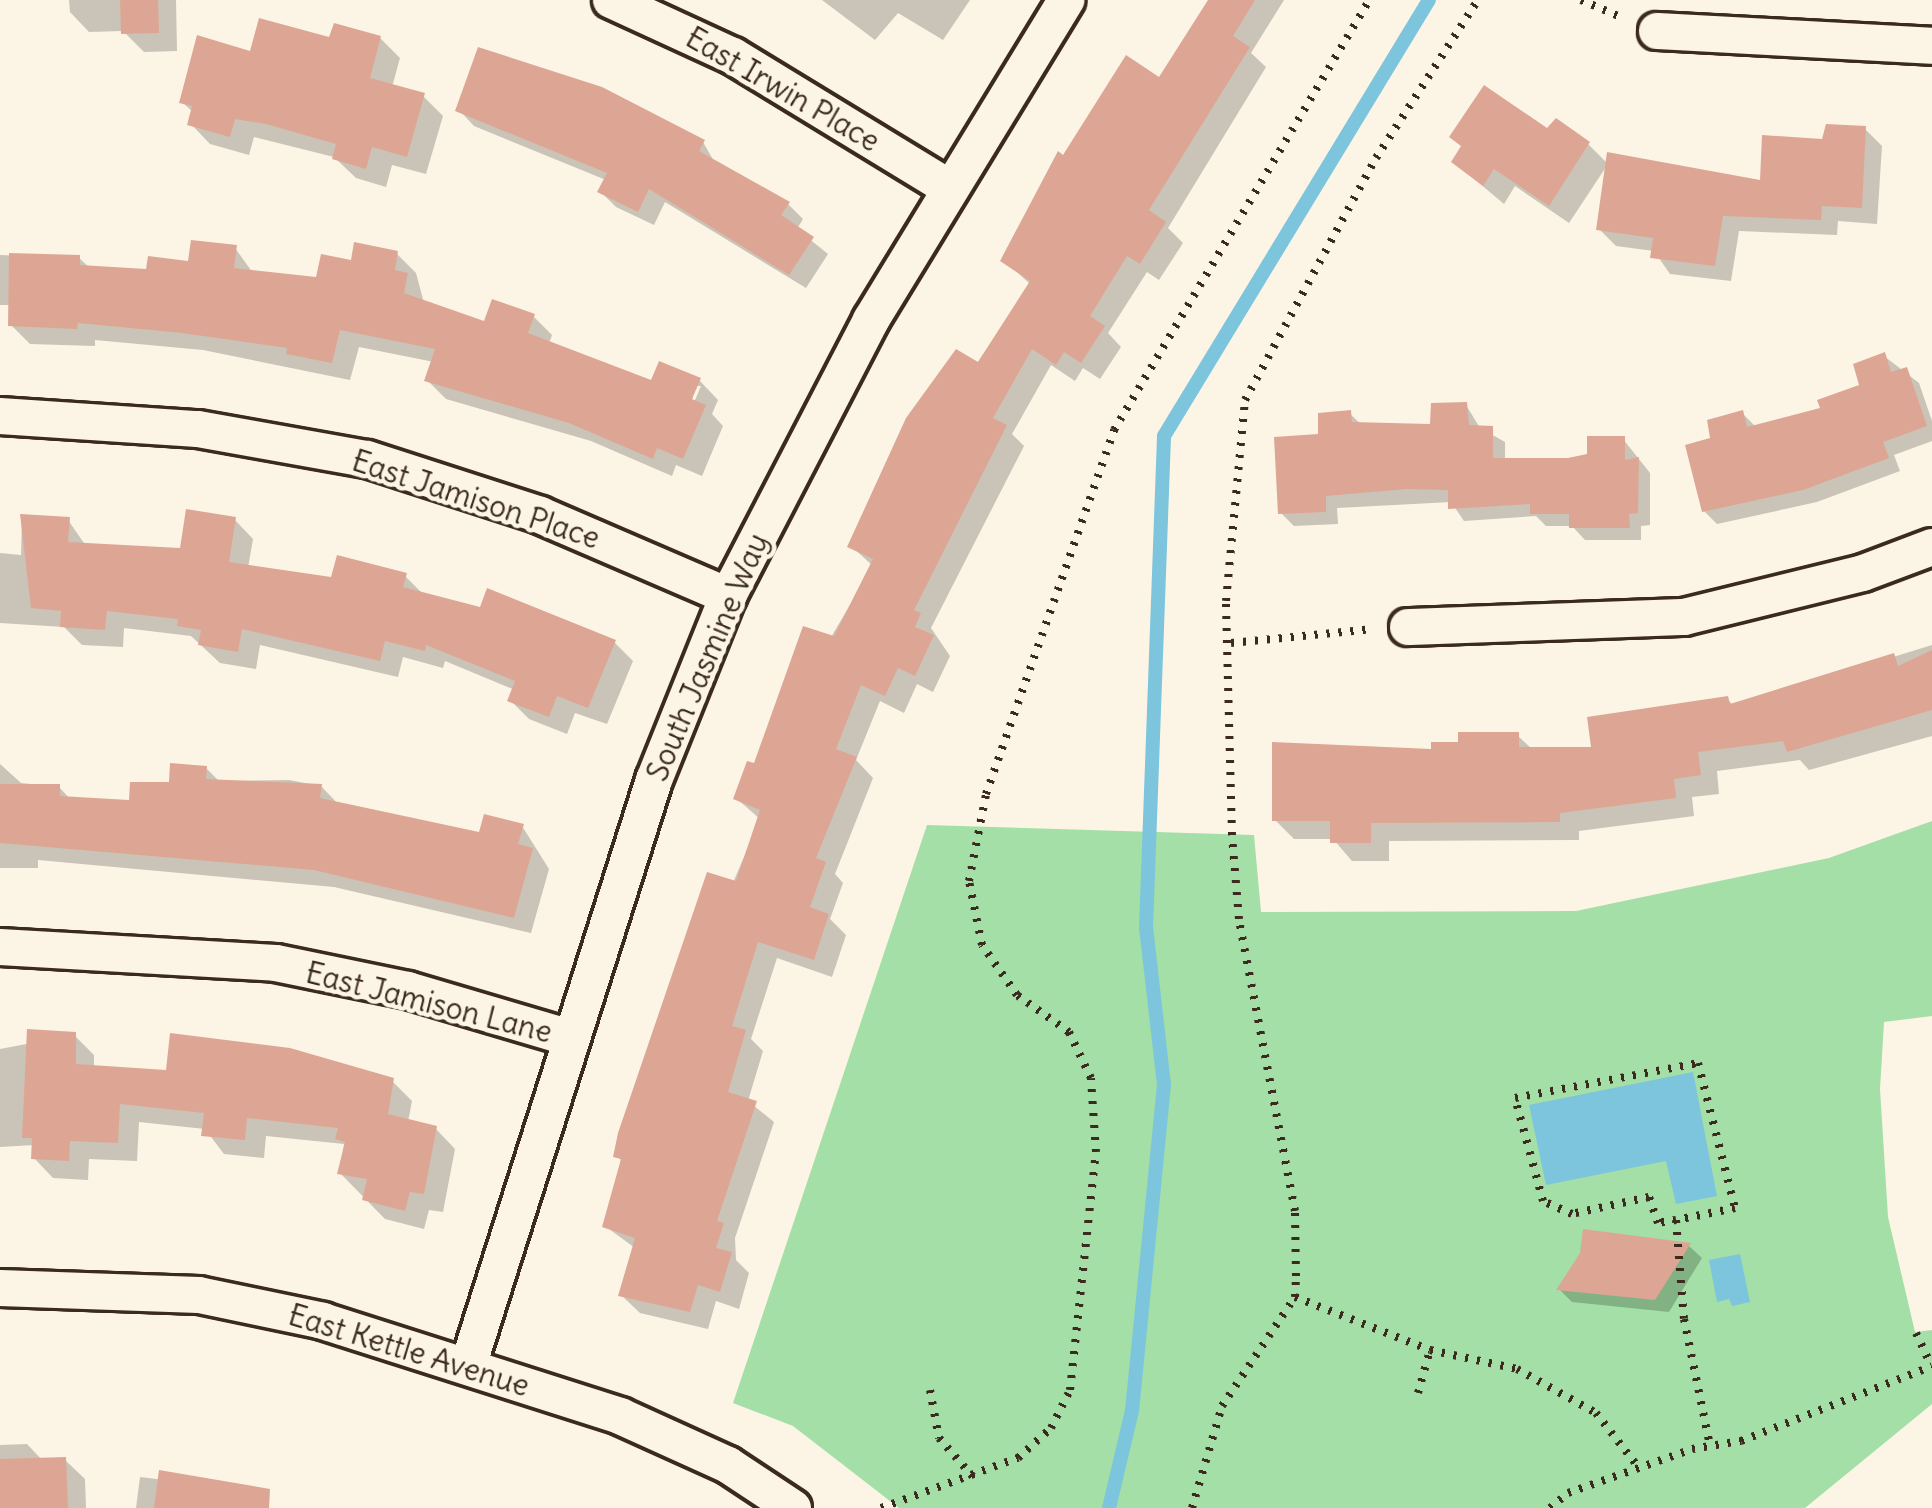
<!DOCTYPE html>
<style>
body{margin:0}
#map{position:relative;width:1932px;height:1508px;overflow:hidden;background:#fcf5e5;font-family:Delius,sans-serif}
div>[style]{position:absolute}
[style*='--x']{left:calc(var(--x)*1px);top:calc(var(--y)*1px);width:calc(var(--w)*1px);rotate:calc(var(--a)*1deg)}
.green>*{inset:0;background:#a3dfa6}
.water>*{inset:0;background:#7dc5dd}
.shadow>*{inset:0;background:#0003}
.stream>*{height:14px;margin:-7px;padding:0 7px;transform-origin:7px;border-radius:7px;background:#7dc5dd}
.building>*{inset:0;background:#dda694}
.path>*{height:8px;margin-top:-4px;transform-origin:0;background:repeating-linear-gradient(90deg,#3b2a1e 0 3px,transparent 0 12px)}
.roads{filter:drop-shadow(3px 0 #3b2a1e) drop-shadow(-3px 0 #3b2a1e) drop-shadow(0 3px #3b2a1e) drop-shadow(0 -3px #3b2a1e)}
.minor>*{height:36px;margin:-18px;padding:0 18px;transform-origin:18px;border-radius:18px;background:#fcf5e5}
span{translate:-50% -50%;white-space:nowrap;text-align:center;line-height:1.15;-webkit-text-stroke:9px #fcf5e5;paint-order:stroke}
.street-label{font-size:30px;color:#3b2a1e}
</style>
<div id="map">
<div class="green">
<div style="clip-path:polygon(1932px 821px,1932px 1016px,1884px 1022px,1880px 1089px,1888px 1217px,1915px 1332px,1932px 1330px,1932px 1404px,1805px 1508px,899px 1508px,793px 1426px,733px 1403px,927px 825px,1254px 835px,1261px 912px,1576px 911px,1829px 858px)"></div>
</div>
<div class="water">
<div style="clip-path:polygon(1693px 1072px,1717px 1196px,1676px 1204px,1666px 1161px,1546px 1185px,1529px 1105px)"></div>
<div style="clip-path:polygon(1740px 1254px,1750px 1302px,1732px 1306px,1729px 1299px,1717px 1302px,1709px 1260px)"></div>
</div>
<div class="shadow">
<div style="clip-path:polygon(69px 0,176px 0,177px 51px,144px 52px,123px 31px,89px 32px,70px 12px)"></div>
<div style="clip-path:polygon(822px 0,970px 0,943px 40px,898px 13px,875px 40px)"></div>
<div style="clip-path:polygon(1211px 0,1284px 0,1251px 53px,1266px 67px,1168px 228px,1183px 243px,1159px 280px,1147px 272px,1108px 333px,1121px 347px,1100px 379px,1083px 368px,1075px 381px,1051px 365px,1012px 434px,1024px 446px,931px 628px,950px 656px,933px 692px,917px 684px,904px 713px,880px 701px,856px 760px,873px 778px,835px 874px,843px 883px,830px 919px,846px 935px,832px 977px,777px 958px,751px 1039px,763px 1051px,748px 1101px,774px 1122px,735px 1238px,736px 1260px,749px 1273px,739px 1309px,716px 1301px,708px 1329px,640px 1313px,621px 1295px,635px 1248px,605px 1226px,623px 1162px,617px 1156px,760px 819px,736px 798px,873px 566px,851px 546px,1031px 285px,1004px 260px,1064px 159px,1160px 81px)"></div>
<div style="clip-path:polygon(380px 38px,400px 58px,392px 87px,423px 96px,443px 116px,426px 174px,392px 165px,386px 187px,356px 178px,334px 157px,254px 137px,249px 155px,210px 144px,191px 124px,194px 113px,182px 102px,252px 54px)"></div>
<div style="clip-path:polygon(459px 110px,703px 142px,715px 163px,788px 204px,803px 219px,797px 229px,828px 254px,806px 288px,665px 202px,654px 225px,616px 207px,601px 192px,606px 180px,474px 126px)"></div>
<div style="clip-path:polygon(1865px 129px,1882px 146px,1877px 224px,1838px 221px,1837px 235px,1739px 231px,1731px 281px,1670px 274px,1654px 251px,1616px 246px,1599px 229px,1763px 183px,1825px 142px)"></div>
<div style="clip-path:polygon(1547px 132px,1588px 144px,1608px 164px,1569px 223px,1515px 186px,1504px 204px,1454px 162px)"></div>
<div style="clip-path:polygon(evenodd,235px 248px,253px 273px,319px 280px,397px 254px,416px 273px,424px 303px,486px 325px,533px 316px,552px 335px,549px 344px,653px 384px,700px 381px,718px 400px,712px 414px,723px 426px,702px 476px,676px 465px,672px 476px,591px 441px,446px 399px,428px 381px,434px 362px,359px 347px,350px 380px,203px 350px,95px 340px,95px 346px,30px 344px,11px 325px,11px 305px,0 305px,0 255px,79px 258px,90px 268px,149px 272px,235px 248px,695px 386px,701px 386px,689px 414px,695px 386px)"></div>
<div style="clip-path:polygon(1884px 356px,1919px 383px,1932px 421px,1932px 441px,1894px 455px,1900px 471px,1817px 502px,1717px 524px,1704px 511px,1714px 440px,1742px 413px,1757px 428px,1824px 411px,1862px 387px)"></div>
<div style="clip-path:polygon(1466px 405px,1480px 428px,1505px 442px,1505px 461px,1590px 457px,1623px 439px,1650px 473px,1650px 525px,1641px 526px,1641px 540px,1585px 540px,1572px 526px,1546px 526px,1536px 516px,1464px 521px,1451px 502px,1337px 508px,1338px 524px,1294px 526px,1281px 513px,1321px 437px,1350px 414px,1362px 425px,1433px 427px)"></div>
<div style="clip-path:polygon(22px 517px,68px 520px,86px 546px,182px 551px,235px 520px,253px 539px,248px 568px,333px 580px,405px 576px,425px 596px,614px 642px,633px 661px,607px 724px,575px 713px,567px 734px,529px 719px,511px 701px,515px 690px,445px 661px,443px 668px,403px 657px,398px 677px,260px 645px,256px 669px,220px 663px,191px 636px,124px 628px,123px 647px,82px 645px,64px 627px,0 623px,0 553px,21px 555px)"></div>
<div style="clip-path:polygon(1932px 645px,1932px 736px,1809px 770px,1800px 760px,1717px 771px,1719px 794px,1692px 797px,1694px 816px,1579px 831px,1579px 840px,1389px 841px,1389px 861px,1352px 861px,1333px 839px,1294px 839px,1275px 820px,1434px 752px,1517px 735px,1533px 750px,1595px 750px,1727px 699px,1734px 706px)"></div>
<div style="clip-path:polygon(0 764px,21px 783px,59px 787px,71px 800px,131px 803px,206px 768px,219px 781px,289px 780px,321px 786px,340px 806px,482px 836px,522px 826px,549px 869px,531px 933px,334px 887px,38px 860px,38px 868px,0 868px)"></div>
<div style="clip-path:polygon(74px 1035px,94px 1055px,94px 1068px,392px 1081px,412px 1101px,408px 1122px,436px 1129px,455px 1149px,443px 1212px,429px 1210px,424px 1229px,385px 1219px,340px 1173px,344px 1144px,266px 1136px,264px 1158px,224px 1154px,205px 1129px,139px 1122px,137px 1161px,89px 1159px,88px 1180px,53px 1178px,34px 1158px,34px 1145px,0 1147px,0 1049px)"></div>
<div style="clip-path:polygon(1586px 1232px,1689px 1246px,1702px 1258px,1669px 1312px,1572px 1302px,1560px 1290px,1583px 1254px)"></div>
<div style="clip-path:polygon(27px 1444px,43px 1461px,65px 1460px,85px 1479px,86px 1508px,0 1508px,0 1445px)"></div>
<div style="clip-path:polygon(140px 1477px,240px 1489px,253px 1508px,136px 1508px)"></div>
</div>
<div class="stream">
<div style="--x:1109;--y:1508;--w:100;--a:-76.7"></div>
<div style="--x:1132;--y:1411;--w:328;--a:-84.4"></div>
<div style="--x:1164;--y:1085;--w:158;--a:-96.5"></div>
<div style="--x:1146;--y:928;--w:492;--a:-87.9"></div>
<div style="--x:1164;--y:436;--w:510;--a:-58.71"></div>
</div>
<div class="building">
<div style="clip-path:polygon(120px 0,158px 0,159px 33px,121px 34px)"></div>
<div style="clip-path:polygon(1208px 0,1255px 0,1233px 36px,1250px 47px,1149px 210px,1166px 222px,1140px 264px,1127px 256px,1090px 316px,1105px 326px,1081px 363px,1064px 352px,1056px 365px,1032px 349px,993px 418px,1007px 425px,914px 610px,921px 613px,915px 627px,934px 635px,915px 676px,898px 668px,885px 696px,861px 685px,836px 749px,857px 757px,816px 858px,826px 862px,810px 907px,829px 914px,814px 960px,758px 942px,732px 1026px,746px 1030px,728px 1092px,757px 1101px,717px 1221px,724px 1223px,716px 1248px,732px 1252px,720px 1292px,698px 1285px,690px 1312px,618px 1296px,635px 1238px,602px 1227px,621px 1159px,613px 1157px,618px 1133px,707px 872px,736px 881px,760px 810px,733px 799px,747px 761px,754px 763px,803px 626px,834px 636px,873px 559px,847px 547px,906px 418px,956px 349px,978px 362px,1030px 281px,1000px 261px,1058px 151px,1063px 155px,1126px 55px,1159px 77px)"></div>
<div style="clip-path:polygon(259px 18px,329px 37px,334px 23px,381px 36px,370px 78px,425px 93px,407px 157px,372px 147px,366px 169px,332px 159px,336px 144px,266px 124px,235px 119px,230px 137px,187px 125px,192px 106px,179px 103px,197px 35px,250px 51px)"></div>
<div style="clip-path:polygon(478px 47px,602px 87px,705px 140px,699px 151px,790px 202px,781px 215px,814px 237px,789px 275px,649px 189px,638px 212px,597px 192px,607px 173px,455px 111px)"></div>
<div style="clip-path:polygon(1484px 85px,1547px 128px,1556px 118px,1590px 142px,1549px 206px,1494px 169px,1483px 186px,1451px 162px,1461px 146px,1449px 137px)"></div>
<div style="clip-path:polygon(1826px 124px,1866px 126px,1862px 208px,1822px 206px,1821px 220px,1723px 216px,1715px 266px,1650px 258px,1653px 238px,1596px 230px,1607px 152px,1760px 180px,1762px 135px,1822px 139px)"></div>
<div style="clip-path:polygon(191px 240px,237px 245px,234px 268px,316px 277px,321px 254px,351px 260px,354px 242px,398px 251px,395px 270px,408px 273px,404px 293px,484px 321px,492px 299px,535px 314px,528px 333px,651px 380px,659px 361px,701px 378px,692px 399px,706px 405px,683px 459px,657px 448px,653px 459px,569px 423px,424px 381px,435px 349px,340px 330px,332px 363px,286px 354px,287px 348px,182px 333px,78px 323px,77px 329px,8px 326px,9px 253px,80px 255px,80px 265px,146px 269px,148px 256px,188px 261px)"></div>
<div style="clip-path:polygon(1885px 352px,1891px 372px,1907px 367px,1927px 426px,1883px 442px,1889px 458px,1803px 490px,1702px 512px,1685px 445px,1710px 438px,1707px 420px,1743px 410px,1747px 427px,1820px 408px,1817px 400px,1859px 385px,1853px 364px)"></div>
<div style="clip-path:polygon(1467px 402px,1469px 425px,1493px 426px,1493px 458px,1568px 458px,1587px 454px,1587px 436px,1625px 436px,1625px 460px,1639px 457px,1638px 513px,1629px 514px,1630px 528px,1569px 528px,1569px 514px,1530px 514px,1530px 504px,1448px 509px,1448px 490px,1406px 489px,1326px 496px,1326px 512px,1278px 514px,1274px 437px,1318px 434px,1318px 413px,1351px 410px,1352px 422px,1430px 424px,1431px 403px)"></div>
<div style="clip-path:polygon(186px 509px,236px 517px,229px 562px,331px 577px,337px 555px,407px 573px,403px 587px,480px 607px,487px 588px,616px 640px,588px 708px,557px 696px,549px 717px,507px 701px,515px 681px,426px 645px,425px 651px,385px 641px,380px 661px,242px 629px,238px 652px,198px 645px,201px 630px,177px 626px,178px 619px,107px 611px,105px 630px,60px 627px,61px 611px,31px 608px,20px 514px,70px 517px,68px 542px,180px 548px)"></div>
<div style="clip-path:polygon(1932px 650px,1932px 710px,1787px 752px,1783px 741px,1698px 752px,1701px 775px,1674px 779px,1676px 798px,1560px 813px,1560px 822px,1371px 823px,1371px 843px,1330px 843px,1330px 821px,1272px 821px,1272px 742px,1431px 749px,1431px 742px,1458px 742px,1458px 732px,1519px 732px,1519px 747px,1591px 747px,1587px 717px,1728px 696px,1730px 704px,1894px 653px,1898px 666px)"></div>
<div style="clip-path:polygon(170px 763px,207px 766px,206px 779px,322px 784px,320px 798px,479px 832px,484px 814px,524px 824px,518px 844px,533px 848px,514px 918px,314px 870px,0 843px,0 784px,60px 784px,60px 796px,129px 800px,130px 782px,169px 782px)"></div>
<div style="clip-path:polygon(27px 1029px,76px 1032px,76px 1064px,166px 1070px,170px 1033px,290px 1048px,394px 1078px,388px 1114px,437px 1126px,424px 1194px,410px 1192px,405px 1211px,362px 1200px,367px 1179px,337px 1174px,345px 1142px,335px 1139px,338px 1128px,247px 1118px,245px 1140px,201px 1136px,204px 1113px,120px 1104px,118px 1143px,70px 1141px,69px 1161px,31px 1159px,32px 1138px,22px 1138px)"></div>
<div style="clip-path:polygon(1583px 1229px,1691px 1243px,1655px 1300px,1556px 1290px,1580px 1253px)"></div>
<div style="clip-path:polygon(66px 1457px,68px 1508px,0 1508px,0 1459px)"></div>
<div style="clip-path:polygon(159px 1470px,270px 1489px,269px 1508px,154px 1508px)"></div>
</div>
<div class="path">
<div style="--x:1581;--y:0;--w:46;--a:23.2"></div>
<div style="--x:1231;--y:643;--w:143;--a:-5.6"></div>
<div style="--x:1676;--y:1220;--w:18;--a:171"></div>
<div style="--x:1658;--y:1223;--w:28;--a:-109"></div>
<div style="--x:1649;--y:1197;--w:79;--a:167.6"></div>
<div style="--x:1572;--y:1214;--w:32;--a:-156"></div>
<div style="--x:1543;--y:1201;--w:107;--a:-105.2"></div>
<div style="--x:1515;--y:1098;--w:186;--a:-10.8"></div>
<div style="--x:1698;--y:1063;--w:150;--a:75.7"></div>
<div style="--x:1735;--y:1208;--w:60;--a:168.5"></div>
<div style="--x:1676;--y:1220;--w:99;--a:85.4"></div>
<div style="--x:1684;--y:1319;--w:130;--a:78.4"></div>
<div style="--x:1295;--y:1297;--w:145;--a:21.4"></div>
<div style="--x:1916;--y:1333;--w:35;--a:65"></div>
<div style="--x:930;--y:1390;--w:49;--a:79.4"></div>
<div style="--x:939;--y:1438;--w:55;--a:48.7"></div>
<div style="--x:1418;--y:1393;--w:45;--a:-74.4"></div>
<div style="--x:1430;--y:1350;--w:89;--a:12.3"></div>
<div style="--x:1517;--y:1369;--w:90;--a:29.1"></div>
<div style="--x:1596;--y:1413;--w:70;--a:52"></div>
<div style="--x:881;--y:1508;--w:146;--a:-20.1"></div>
<div style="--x:1018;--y:1458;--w:45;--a:-42.3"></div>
<div style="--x:1051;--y:1428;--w:42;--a:-63.4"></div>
<div style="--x:1070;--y:1390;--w:239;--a:-83.8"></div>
<div style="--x:1096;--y:1152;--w:74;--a:-93.9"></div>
<div style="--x:1091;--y:1078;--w:51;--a:-115.6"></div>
<div style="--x:1069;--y:1032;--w:64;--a:-144.6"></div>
<div style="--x:1017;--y:995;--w:61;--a:-125"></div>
<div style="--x:982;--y:945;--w:65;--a:-101.5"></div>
<div style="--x:969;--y:881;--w:89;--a:-78.9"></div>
<div style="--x:986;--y:794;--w:386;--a:-70.6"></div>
<div style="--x:1114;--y:430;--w:500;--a:-59.3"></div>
<div style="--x:1192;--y:1508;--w:106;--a:-73.6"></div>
<div style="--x:1222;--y:1406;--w:131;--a:-56.2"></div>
<div style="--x:1295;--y:1297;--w:21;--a:-87"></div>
<div style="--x:1296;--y:1276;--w:65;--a:-90.9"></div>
<div style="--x:1295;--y:1211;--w:297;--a:-100.9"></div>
<div style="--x:1239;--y:919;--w:84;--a:-94.8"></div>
<div style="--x:1232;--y:835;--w:234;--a:-91.5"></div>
<div style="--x:1226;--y:601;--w:202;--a:-84.6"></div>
<div style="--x:1245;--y:400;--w:275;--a:-61.6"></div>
<div style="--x:1376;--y:158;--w:188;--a:-57.2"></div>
<div style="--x:1550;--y:1508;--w:23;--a:-40"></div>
<div style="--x:1568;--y:1493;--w:132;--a:-19.5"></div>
<div style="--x:1692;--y:1449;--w:50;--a:-9.3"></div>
<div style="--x:1741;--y:1441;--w:205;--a:-21.4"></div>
</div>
<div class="roads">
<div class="minor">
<div style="--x:611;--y:0;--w:134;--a:24.7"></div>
<div style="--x:733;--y:56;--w:255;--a:31.4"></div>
<div style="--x:1657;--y:31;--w:275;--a:3.1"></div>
<div style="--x:0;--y:416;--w:198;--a:3.8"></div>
<div style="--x:198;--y:429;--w:172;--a:10.1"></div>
<div style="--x:367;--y:459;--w:182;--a:17.9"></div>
<div style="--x:540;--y:515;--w:205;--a:23.3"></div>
<div style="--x:1408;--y:627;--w:276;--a:-2.1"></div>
<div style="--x:1684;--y:617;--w:184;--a:-13.8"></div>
<div style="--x:1863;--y:573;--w:74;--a:-20.6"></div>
<div style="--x:0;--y:947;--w:276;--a:3.3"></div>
<div style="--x:276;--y:963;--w:135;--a:11.6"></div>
<div style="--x:408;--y:990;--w:169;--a:16.5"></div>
<div style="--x:0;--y:1288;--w:199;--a:2"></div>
<div style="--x:199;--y:1295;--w:127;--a:11.8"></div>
<div style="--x:323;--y:1321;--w:312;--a:17.7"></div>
<div style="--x:620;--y:1416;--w:119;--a:24.4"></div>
<div style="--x:728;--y:1465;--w:78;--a:33.5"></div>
<div style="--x:468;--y:1366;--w:615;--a:-72.39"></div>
<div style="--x:654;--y:780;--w:198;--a:-68.1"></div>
<div style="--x:728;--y:596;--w:311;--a:-62.6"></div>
<div style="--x:871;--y:320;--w:375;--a:-58.6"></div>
</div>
</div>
<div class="street-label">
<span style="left:783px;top:89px;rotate:30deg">East Irwin Place</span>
<span style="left:476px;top:499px;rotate:18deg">East Jamison Place</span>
<span style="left:707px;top:657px;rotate:-67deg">South Jasmine Way</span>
<span style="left:429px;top:1002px;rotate:14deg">East Jamison Lane</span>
<span style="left:409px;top:1350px;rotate:17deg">East Kettle Avenue</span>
</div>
</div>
